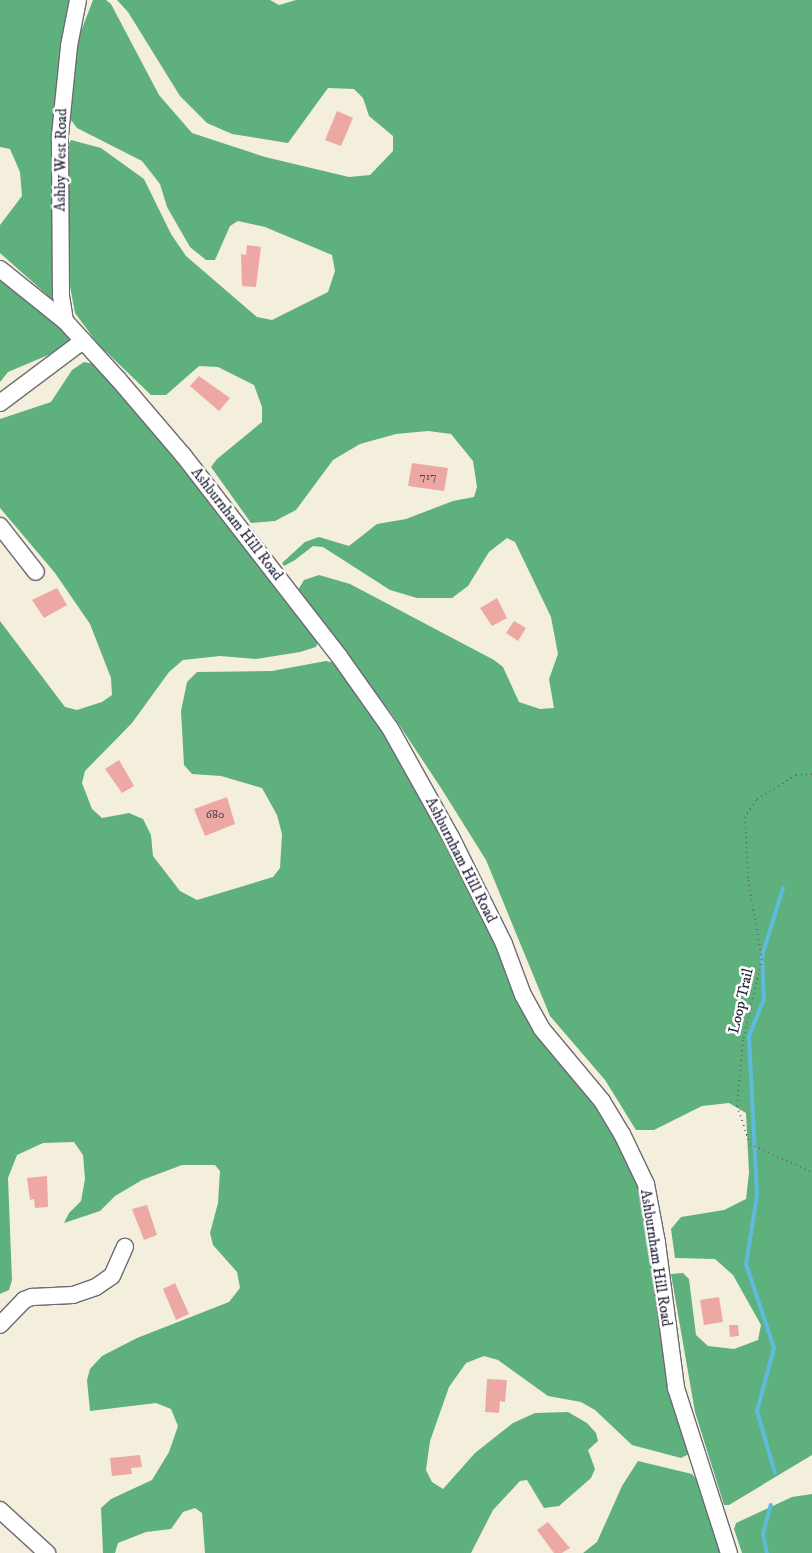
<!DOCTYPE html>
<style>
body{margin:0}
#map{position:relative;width:812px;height:1553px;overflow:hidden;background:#f4efdc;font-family:"IM FELL DW Pica",serif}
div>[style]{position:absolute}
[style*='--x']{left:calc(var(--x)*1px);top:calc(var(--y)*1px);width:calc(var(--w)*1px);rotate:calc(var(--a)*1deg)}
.forest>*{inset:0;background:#5eb07d}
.stream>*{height:4px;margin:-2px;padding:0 2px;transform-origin:2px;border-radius:2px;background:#5ebbdc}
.building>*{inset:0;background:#eda8a4}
.path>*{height:2px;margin-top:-1px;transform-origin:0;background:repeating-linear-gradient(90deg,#6c6a73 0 1px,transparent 0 5px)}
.roads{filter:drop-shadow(1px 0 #6c6a73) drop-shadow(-1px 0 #6c6a73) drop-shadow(0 1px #6c6a73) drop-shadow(0 -1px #6c6a73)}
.minor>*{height:16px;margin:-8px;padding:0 8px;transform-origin:8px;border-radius:8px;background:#fff}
span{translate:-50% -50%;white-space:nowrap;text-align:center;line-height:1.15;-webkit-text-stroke:5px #fff;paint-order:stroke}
.number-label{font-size:12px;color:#545}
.number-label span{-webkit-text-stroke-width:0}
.street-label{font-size:15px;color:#22223b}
</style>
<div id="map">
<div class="forest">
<div style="clip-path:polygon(0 0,73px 0,54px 301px,0 253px,0 225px,22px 196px,20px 172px,10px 149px,0 147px)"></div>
<div style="clip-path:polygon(93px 0,106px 0,111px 4px,159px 95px,192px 133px,265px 157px,349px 177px,370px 175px,393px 151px,393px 136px,369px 116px,363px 98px,354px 89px,328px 88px,288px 143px,232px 134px,207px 123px,180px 96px,128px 12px,117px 0,270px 0,279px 5px,296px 0,812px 0,812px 1455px,729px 1505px,724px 1505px,695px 1412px,671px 1274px,683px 1273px,689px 1279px,696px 1335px,708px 1346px,734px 1349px,758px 1340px,761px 1325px,733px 1275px,715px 1259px,675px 1258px,671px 1229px,681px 1217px,724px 1210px,746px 1199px,749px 1173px,746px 1113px,729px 1103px,702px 1106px,654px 1130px,636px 1130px,605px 1080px,550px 1016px,486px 860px,441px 788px,394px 717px,298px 590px,304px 580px,319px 575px,350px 584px,494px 660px,503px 667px,519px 702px,540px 709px,554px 708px,549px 679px,558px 654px,551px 617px,515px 542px,507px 538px,489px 552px,468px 586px,452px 598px,417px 598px,390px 590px,323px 547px,313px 546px,295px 560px,284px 566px,282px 563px,305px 542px,319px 537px,349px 546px,377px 524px,406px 519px,453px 501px,474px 497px,477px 487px,473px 461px,451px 434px,428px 431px,396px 434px,360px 444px,333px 460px,296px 510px,275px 521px,251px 523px,211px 467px,217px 459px,262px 422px,262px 407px,254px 385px,218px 367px,199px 366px,166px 395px,151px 395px,98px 344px,75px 313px,69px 281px,67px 147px,71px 140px,101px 148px,144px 179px,171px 234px,186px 256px,257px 317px,272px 320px,328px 292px,335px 271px,332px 255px,265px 227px,238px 221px,230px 226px,215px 260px,206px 260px,190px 247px,167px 207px,160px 184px,142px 161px,77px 128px,71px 120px,70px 90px,73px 52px)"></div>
<div style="clip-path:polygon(0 275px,70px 335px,70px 341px,60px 350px,8px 372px,0 382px)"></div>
<div style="clip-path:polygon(84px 362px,94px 364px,156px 433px,318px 642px,316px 647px,300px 652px,256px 659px,220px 656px,183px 660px,169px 672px,132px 723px,85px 771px,82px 783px,92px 809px,102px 818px,129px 813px,143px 819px,151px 835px,153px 856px,180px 891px,197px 900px,273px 877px,280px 868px,282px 834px,277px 815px,262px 788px,221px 776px,192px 774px,184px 765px,181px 711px,187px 682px,197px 672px,272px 671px,326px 661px,335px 663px,379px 721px,442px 828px,503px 957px,585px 1091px,616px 1134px,638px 1183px,652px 1237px,661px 1342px,689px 1454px,681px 1458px,632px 1445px,595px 1410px,581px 1402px,548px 1396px,498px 1360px,484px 1356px,466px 1363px,449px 1387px,430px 1441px,426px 1470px,432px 1482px,443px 1489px,475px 1453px,513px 1423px,535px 1413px,568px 1412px,587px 1423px,596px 1433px,598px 1441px,588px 1450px,595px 1469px,591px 1478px,559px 1506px,544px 1508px,527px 1480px,520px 1481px,493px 1510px,471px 1553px,205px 1553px,202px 1513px,195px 1508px,183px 1512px,171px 1529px,146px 1532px,118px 1543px,115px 1553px,103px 1553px,101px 1508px,111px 1499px,152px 1480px,169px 1452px,178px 1426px,171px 1409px,156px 1403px,90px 1411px,87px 1380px,90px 1369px,102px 1356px,137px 1338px,229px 1302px,240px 1288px,237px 1272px,213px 1245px,210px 1233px,218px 1203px,220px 1171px,215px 1165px,182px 1165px,142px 1180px,115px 1196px,100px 1211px,64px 1223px,69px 1213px,81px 1201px,85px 1179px,83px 1155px,74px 1142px,43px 1143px,17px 1155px,8px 1178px,12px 1280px,9px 1290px,0 1294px,0 621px,65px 707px,77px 710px,102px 702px,112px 695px,111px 678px,90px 624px,55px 573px,0 508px,0 419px,51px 402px,72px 370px)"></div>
<div style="clip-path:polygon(638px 1461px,692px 1474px,698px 1481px,720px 1553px,583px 1553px,597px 1542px,622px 1486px)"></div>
<div style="clip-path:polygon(812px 1494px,812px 1553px,742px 1553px,734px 1529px,736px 1523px,792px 1497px)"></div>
</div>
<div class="stream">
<div style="--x:775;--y:1473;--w:65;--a:-106.2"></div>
<div style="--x:757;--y:1411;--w:65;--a:-74.9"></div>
<div style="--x:774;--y:1348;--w:89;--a:-108.4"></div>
<div style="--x:746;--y:1264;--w:70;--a:-80.9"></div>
<div style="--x:757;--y:1195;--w:159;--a:-92.9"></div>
<div style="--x:749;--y:1036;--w:40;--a:-68"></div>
<div style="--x:764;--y:999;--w:43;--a:-92.7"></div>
<div style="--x:762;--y:956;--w:71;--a:-72.8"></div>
<div style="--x:767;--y:1553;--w:19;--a:-102"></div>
<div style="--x:763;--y:1534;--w:30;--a:-75"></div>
</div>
<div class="building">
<div style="clip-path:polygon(337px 111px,353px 118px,341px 146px,325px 140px)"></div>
<div style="clip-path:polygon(247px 245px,261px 247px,256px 287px,242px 286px,241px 254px,246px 255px)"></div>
<div style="clip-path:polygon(199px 376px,230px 398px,219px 411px,190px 386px)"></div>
<div style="clip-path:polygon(412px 463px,448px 468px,444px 491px,408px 486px)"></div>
<div style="clip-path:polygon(57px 588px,67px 605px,44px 618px,32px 600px)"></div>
<div style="clip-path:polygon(497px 598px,507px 618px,492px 626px,480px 608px)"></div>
<div style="clip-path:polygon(514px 621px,526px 628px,518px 641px,506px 633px)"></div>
<div style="clip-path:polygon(119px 760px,134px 786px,122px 793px,105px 769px)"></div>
<div style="clip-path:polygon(227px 797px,235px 824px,205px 836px,194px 809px)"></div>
<div style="clip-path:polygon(47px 1176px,48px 1207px,35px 1208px,34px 1199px,30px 1200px,27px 1178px)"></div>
<div style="clip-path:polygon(147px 1205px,157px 1235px,144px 1240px,132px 1209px)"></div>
<div style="clip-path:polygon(175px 1283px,189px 1314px,176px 1320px,163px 1289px)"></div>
<div style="clip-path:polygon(719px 1297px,723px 1322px,704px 1325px,700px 1300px)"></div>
<div style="clip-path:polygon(729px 1325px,738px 1325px,739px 1336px,730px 1337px)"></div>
<div style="clip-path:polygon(487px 1379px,507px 1380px,505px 1402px,500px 1401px,499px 1413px,485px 1412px)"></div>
<div style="clip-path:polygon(140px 1455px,142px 1467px,131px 1468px,132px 1474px,112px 1476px,110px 1458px)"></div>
<div style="clip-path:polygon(548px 1522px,570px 1548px,562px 1553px,554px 1553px,537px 1530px)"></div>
</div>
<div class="path">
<div style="--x:812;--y:774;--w:16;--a:176"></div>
<div style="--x:796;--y:775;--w:47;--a:148"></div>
<div style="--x:756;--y:800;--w:20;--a:123"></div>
<div style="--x:745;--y:817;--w:63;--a:87.3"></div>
<div style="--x:748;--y:880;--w:80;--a:80"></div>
<div style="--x:762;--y:959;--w:83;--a:103.2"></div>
<div style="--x:743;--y:1040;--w:66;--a:95.2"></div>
<div style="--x:737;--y:1106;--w:40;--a:71.1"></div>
<div style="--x:750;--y:1144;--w:68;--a:24.3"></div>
</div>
<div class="roads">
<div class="minor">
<div style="--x:0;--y:269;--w:83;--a:38.7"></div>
<div style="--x:65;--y:321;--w:79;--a:47.6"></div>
<div style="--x:118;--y:379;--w:100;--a:49.5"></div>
<div style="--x:183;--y:455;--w:254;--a:52.2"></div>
<div style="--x:339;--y:656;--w:88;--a:54.7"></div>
<div style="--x:390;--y:728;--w:125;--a:60.8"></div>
<div style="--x:451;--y:837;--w:119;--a:63.6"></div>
<div style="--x:504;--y:944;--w:54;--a:69.6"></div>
<div style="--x:523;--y:995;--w:38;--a:61"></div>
<div style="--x:541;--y:1028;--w:95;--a:50.1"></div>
<div style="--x:602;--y:1101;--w:39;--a:59"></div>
<div style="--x:622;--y:1134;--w:55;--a:64.4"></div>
<div style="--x:646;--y:1184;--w:60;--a:79.4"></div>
<div style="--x:657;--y:1243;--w:146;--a:82.5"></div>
<div style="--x:676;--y:1388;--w:173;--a:72.2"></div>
<div style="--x:65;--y:321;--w:26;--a:-99"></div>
<div style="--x:61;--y:295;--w:160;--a:-90.4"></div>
<div style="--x:60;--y:135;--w:89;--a:-84.2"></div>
<div style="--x:69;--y:46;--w:47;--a:-78.9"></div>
<div style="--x:0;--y:403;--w:104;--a:-36.8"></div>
<div style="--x:0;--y:526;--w:58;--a:52"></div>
<div style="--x:0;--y:1325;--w:35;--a:-46"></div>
<div style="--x:24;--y:1300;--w:9;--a:-21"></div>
<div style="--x:32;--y:1297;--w:41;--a:-2.8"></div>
<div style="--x:73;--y:1295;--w:24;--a:-19"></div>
<div style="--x:96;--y:1287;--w:19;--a:-35"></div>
<div style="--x:112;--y:1276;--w:32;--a:-66"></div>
<div style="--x:0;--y:1510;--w:64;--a:42.5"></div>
</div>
</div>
<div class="number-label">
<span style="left:428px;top:477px">717</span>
<span style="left:215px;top:815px">680</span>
</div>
<div class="street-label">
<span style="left:61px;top:160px;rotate:-89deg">Ashby West Road</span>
<span style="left:237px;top:524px;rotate:52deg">Ashburnham Hill Road</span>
<span style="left:461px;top:860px;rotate:63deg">Ashburnham Hill Road</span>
<span style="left:741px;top:1001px;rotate:-77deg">Loop Trail</span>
<span style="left:656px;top:1258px;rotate:81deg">Ashburnham Hill Road</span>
</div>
</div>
